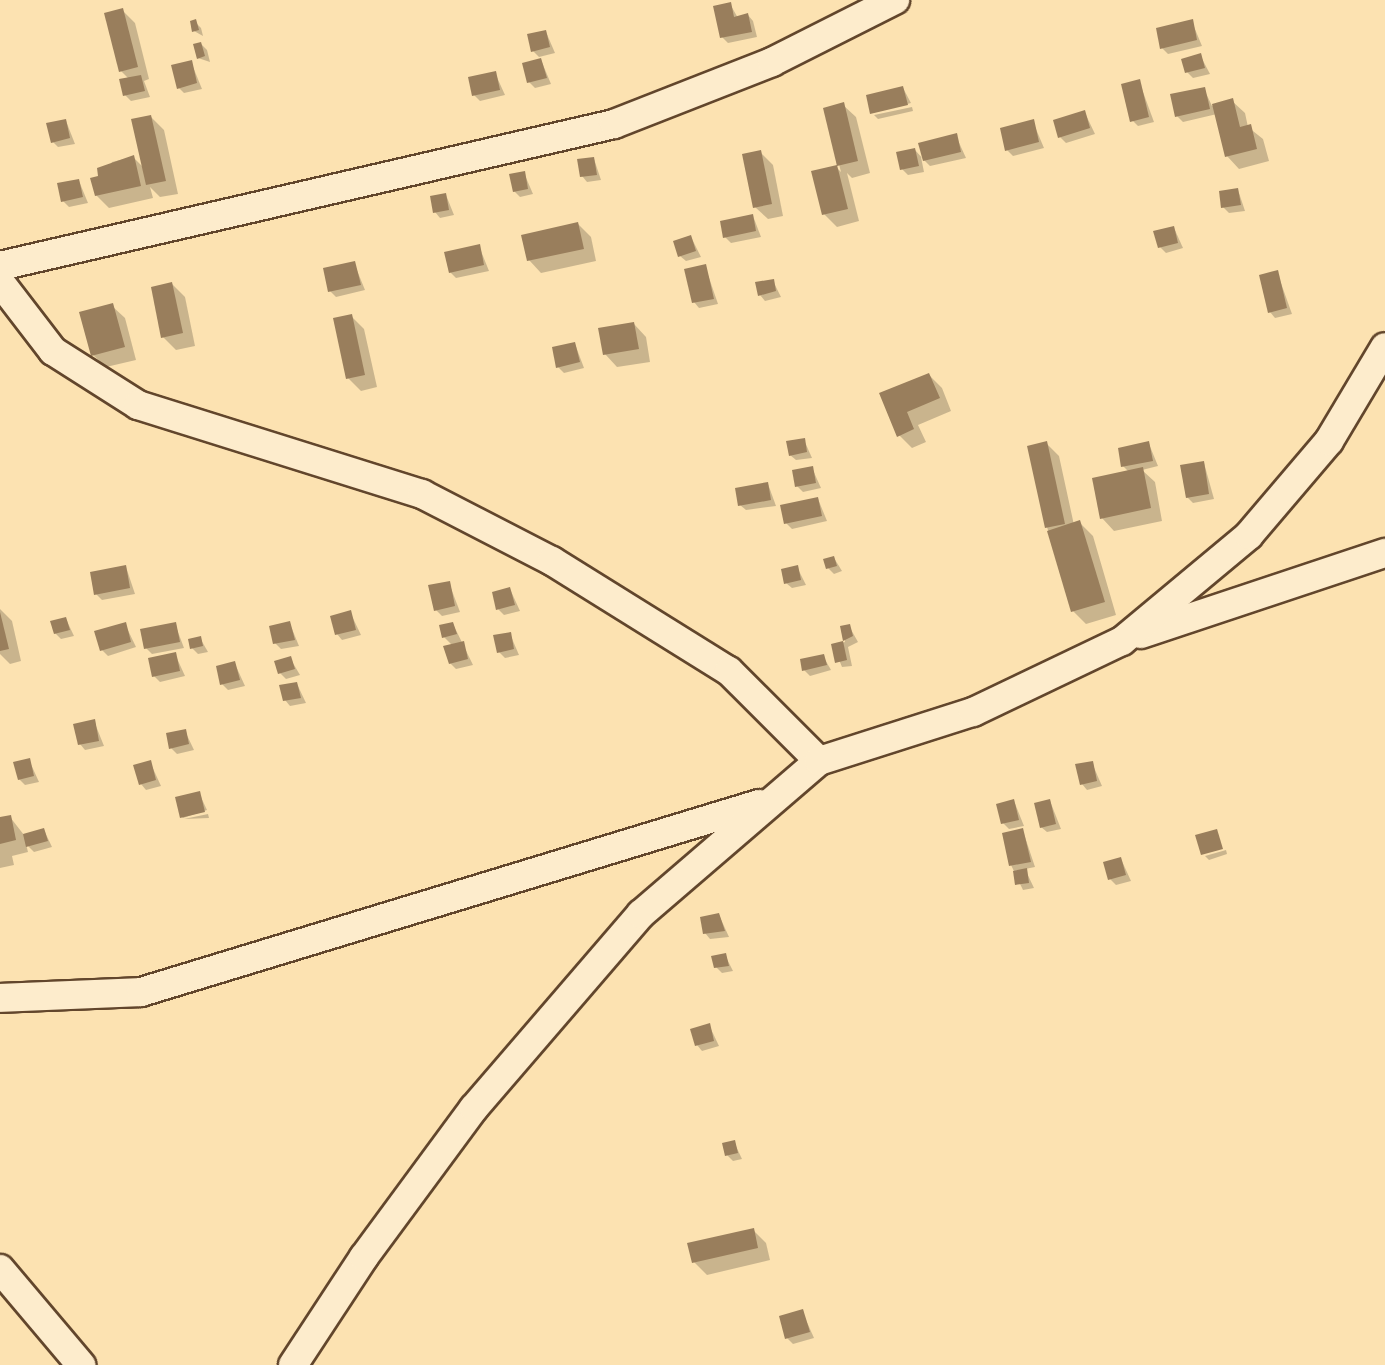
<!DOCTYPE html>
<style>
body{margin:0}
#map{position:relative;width:1385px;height:1365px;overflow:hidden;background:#fce2b1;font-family:"Libre Bodoni",serif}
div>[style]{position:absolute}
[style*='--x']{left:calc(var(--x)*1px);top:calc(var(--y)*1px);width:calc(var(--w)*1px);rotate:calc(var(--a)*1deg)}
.shadow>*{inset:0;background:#0003}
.building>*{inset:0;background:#997e5c}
.roads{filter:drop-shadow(2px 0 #62462c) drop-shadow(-2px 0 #62462c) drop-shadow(0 2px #62462c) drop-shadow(0 -2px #62462c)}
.minor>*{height:28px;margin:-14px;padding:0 14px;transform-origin:14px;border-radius:14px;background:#fdeccc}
span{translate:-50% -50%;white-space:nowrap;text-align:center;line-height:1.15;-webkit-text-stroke:6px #fdeccc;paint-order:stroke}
</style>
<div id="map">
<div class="shadow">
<div style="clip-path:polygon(730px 4px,738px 18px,748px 15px,753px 21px,757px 37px,728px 43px,722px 37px)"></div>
<div style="clip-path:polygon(123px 11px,135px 23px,149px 79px,144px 81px,150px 97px,131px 101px,125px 95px,129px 79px,121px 71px)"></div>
<div style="clip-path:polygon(195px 22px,201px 28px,203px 36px,194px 31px)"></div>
<div style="clip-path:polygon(1192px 22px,1202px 46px,1168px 54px,1162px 48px)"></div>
<div style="clip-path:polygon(546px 32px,555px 53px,539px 57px,533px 51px)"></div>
<div style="clip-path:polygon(201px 44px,207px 50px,210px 62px,198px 58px)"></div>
<div style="clip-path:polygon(1200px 55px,1210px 74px,1193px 78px,1187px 72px)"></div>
<div style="clip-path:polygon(541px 60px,551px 84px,535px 88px,529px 82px)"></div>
<div style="clip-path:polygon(191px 62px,202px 89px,184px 93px,179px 88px)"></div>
<div style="clip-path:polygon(495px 73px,505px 95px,480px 101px,474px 95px)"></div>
<div style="clip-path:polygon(1139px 81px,1154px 122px,1138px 126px,1132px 120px)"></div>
<div style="clip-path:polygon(903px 88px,911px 103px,872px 113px,868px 96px)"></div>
<div style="clip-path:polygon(1204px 89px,1212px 106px,1232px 101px,1245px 113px,1248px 127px,1263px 139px,1269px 161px,1239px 169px,1227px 156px,1217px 114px,1183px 122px,1177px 116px)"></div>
<div style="clip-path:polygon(843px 105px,856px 117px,870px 173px,852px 178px,847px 173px,859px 221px,837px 227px,824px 214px,836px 167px,841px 172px,825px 109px)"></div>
<div style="clip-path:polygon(912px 107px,913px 111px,878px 119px,874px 115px)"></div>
<div style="clip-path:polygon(1085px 113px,1095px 134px,1066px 143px,1060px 137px)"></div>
<div style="clip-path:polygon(151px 117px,164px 130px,178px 194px,160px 197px,150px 187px,153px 198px,109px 208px,96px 195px,112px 162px,133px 157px,144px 168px)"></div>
<div style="clip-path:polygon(66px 121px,75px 144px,58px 147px,53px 142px)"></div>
<div style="clip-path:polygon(1033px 122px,1044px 148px,1013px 156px,1007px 150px)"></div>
<div style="clip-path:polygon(956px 136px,966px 158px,930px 166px,921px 157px,924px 172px,908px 175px,902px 169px,915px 150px,924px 160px)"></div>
<div style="clip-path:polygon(760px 152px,773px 165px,783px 216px,768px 219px,755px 207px)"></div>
<div style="clip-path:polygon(594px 159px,601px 180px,587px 182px,582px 176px)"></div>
<div style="clip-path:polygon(524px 173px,533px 194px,520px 197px,514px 191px)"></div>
<div style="clip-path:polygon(79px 181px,88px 203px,69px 207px,63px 201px)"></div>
<div style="clip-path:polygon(1238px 190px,1245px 211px,1229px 213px,1223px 207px)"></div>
<div style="clip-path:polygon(446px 195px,454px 215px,440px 218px,435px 212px)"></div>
<div style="clip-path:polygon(753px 216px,761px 237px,731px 243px,725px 237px)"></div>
<div style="clip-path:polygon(578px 224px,591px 237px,596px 261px,541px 273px,529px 260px)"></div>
<div style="clip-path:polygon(1174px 228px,1183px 248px,1166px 253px,1160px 247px)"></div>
<div style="clip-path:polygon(691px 237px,701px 257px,686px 261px,680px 256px)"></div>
<div style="clip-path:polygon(479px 246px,489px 271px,456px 278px,450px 272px)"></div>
<div style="clip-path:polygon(354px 263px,365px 290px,336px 297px,330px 291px)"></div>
<div style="clip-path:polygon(705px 266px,718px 304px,699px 308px,694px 302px)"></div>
<div style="clip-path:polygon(1277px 272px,1292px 314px,1275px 318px,1270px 312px)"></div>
<div style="clip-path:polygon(773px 281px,781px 297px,765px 301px,760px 295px)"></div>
<div style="clip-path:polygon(172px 284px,185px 297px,195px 346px,176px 350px,163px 337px)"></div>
<div style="clip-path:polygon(112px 306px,125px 318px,136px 360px,106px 367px,93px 355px)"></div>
<div style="clip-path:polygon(351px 316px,364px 329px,377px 387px,361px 391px,348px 378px)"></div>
<div style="clip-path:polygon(634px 324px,646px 337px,650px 362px,617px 367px,605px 354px)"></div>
<div style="clip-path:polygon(575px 344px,584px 368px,564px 373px,558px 367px)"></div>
<div style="clip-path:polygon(929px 375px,942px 388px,951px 411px,918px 425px,926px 442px,912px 448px,899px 435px,882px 394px)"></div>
<div style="clip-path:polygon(804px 440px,812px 458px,796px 460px,790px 455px)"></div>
<div style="clip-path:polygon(1046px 443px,1059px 456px,1074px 525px,1080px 523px,1093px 536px,1116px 615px,1086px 624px,1073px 611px,1047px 527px)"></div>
<div style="clip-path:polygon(1149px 444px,1158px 466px,1142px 470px,1155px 482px,1162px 521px,1114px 531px,1102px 518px,1129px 472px,1123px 466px)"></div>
<div style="clip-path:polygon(1204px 463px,1214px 499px,1193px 503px,1187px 497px)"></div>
<div style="clip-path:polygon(812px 468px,821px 488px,803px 492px,797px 486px)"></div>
<div style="clip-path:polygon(768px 484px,776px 506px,746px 510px,740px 505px)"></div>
<div style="clip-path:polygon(818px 499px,827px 521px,792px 529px,786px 523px)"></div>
<div style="clip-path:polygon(834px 558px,842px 571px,834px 574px,828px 568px)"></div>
<div style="clip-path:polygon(126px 567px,135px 594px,102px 600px,96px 594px)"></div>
<div style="clip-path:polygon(797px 567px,806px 585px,792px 588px,786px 583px)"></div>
<div style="clip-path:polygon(449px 583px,460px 612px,442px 616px,436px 610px)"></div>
<div style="clip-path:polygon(510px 589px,520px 611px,504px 615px,498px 609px)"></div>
<div style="clip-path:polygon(0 609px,12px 621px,21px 661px,10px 664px,0 654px)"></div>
<div style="clip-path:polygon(350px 612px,361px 635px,342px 640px,337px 634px)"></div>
<div style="clip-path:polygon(66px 619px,74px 636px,61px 639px,55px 633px)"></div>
<div style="clip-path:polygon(125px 624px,136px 647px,108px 656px,102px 650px)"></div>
<div style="clip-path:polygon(175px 624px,184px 648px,152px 654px,146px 648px)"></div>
<div style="clip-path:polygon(290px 624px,299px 646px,281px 649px,275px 643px)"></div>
<div style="clip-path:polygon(453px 624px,473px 665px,456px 669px,450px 663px,453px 646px,444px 637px)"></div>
<div style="clip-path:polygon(849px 626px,858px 642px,848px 647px,852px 666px,842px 667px,833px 645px,845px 642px,842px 627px)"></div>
<div style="clip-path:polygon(510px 634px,519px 655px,505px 658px,499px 652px)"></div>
<div style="clip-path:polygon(200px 638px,208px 652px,198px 654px,192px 648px)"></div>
<div style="clip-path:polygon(175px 654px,185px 676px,160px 682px,154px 676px)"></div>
<div style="clip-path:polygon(823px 656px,831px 670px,810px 676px,804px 670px)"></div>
<div style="clip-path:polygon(290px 658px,300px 675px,286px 679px,280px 673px)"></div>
<div style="clip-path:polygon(235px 664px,245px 686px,228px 690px,222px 684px)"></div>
<div style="clip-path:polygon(297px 684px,306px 703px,290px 706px,285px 700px)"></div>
<div style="clip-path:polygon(94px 721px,104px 746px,85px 750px,80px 744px)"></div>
<div style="clip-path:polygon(185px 731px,194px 750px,177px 754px,171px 748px)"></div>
<div style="clip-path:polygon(29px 760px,39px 782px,25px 785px,19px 779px)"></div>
<div style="clip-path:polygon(150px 762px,161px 786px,146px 790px,141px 784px)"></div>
<div style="clip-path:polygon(1092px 763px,1102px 786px,1087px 790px,1082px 784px)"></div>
<div style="clip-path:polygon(199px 793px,207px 810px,183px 818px,182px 817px)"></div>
<div style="clip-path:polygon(1014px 801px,1024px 826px,1009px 829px,1003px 823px)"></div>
<div style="clip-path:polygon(1050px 801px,1061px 829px,1047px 832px,1041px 827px)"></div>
<div style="clip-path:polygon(208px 814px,209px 818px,184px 819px)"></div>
<div style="clip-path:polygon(10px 817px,24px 835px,44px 830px,52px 847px,34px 852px,26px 844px,28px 852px,12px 856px,14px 865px,0 868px,0 819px)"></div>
<div style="clip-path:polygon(1023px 831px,1035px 867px,1025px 869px,1034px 888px,1023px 890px,1011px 865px)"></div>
<div style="clip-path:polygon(1226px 850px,1227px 854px,1209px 860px,1205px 856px)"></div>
<div style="clip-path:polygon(1121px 859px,1131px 881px,1116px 885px,1110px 879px)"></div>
<div style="clip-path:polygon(719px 915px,729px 937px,710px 939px,705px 933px)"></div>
<div style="clip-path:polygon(725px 955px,733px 971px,722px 973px,716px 967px)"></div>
<div style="clip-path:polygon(709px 1025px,719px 1046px,702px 1051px,697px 1045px)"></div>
<div style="clip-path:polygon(734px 1142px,742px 1159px,733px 1161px,727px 1155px)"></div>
<div style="clip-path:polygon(753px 1230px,766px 1243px,770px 1260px,707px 1275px,694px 1262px)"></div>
<div style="clip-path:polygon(802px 1311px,814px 1338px,793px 1344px,787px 1338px)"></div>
</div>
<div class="building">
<div style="clip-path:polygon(731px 2px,734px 17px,748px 13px,752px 32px,720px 38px,713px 6px)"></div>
<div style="clip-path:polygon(123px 8px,138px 67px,119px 72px,104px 13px)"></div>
<div style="clip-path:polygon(196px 19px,199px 30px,192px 32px,190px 21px)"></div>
<div style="clip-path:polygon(1193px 19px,1197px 40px,1160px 49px,1156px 28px)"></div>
<div style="clip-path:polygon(546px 30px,550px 47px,531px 52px,527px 34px)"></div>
<div style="clip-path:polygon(201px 42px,205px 56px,197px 59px,193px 44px)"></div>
<div style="clip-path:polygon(1201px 53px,1205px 68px,1185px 73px,1181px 59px)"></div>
<div style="clip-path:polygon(541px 58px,547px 78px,527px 83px,522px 63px)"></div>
<div style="clip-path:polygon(192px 60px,197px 83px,177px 89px,171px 65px)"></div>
<div style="clip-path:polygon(496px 71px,500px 90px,472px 96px,468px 77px)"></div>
<div style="clip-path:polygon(141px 75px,145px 91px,123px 96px,119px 79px)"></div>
<div style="clip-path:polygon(1140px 79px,1149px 117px,1130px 122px,1121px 84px)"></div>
<div style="clip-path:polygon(903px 86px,908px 105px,870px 114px,866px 95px)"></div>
<div style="clip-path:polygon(1205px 87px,1210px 109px,1175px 117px,1170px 94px)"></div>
<div style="clip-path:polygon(1233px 98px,1240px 127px,1251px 124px,1257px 149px,1225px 157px,1212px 104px)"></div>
<div style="clip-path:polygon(844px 102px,858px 161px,837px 166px,823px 108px)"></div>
<div style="clip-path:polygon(1085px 110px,1090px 128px,1058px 138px,1053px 120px)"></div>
<div style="clip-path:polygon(151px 115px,166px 181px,146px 185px,131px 119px)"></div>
<div style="clip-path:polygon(66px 119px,70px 138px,51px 143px,46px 123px)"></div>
<div style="clip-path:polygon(1034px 119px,1039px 142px,1005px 151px,1000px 128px)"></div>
<div style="clip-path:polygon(957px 133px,961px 152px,923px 161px,918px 143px)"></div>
<div style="clip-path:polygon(915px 148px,919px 166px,900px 170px,896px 152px)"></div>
<div style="clip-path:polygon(761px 150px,772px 204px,753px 208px,742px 154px)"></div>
<div style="clip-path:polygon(134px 155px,141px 186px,95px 196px,90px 178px,98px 176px,97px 168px)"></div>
<div style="clip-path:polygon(594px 157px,597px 175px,580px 177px,577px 159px)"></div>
<div style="clip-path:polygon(837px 165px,848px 209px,822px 215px,811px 171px)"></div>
<div style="clip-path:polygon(525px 171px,528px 189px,513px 192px,509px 174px)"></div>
<div style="clip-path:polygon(79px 179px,83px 197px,61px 202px,57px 183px)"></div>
<div style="clip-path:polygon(1238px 188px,1241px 205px,1221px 208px,1219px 191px)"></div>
<div style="clip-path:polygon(446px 193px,449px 210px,433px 213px,430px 196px)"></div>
<div style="clip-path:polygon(753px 214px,756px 231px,723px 238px,720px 221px)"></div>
<div style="clip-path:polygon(578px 222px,584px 249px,527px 261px,521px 235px)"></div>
<div style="clip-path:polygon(1174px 226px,1178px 243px,1158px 248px,1153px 231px)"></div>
<div style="clip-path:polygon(691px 235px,696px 251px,678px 257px,673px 241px)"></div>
<div style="clip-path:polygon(480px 244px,484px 265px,449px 273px,444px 252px)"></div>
<div style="clip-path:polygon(355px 261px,361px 285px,328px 292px,323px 268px)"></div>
<div style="clip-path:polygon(706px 264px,714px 299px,692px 303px,684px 269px)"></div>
<div style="clip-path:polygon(1278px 270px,1287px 308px,1268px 313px,1259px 275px)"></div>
<div style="clip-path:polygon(774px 279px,776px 291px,758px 296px,755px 282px)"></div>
<div style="clip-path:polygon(172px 282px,183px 333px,161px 338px,151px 287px)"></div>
<div style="clip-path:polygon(113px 303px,125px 347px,91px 356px,79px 312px)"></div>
<div style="clip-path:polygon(352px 314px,365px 375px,346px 379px,333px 318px)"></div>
<div style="clip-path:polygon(634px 322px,639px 349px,603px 355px,598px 328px)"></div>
<div style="clip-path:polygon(575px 342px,580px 362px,556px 368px,552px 347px)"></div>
<div style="clip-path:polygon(929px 373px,940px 398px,907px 412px,914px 429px,897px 437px,879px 393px)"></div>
<div style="clip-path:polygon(805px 438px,807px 452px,789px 456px,786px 441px)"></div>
<div style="clip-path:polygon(1047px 441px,1065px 524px,1045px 528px,1027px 446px)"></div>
<div style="clip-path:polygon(1149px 441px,1153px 461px,1121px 467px,1118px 448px)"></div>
<div style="clip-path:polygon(1204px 461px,1209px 494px,1186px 498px,1180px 465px)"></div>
<div style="clip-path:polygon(813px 466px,816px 483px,795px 487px,792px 470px)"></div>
<div style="clip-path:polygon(1143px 467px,1151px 508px,1100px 519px,1092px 478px)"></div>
<div style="clip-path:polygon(768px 482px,771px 500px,738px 506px,735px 488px)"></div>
<div style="clip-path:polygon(818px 497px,822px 516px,784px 524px,780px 505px)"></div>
<div style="clip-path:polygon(1080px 520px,1105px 602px,1071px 612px,1047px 531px)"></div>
<div style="clip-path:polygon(834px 556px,837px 566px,826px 569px,823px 559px)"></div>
<div style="clip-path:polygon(126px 565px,130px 588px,94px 595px,90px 572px)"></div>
<div style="clip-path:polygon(798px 565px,801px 580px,784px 584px,781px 569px)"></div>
<div style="clip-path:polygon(450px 581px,455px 606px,434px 611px,428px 585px)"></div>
<div style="clip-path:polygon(510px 587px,515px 605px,496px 610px,492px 592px)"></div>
<div style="clip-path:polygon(351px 610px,356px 630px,335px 635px,330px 616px)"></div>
<div style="clip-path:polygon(0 612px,9px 649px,0 651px)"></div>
<div style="clip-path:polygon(66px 617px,70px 630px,54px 634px,50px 621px)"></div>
<div style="clip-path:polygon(290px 621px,295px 640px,273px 644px,269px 626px)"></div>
<div style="clip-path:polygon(126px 622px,131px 642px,100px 651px,94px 631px)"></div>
<div style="clip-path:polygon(176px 622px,180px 642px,144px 649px,140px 629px)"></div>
<div style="clip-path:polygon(453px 622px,457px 634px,442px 638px,439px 625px)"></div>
<div style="clip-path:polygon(850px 624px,853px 636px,843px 641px,840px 626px)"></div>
<div style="clip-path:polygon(511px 632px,514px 649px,497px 653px,493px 635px)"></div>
<div style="clip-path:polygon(201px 636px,203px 646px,190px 649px,188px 639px)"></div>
<div style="clip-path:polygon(464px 641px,468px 659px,449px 664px,443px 646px)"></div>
<div style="clip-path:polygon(843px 641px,847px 660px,835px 663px,831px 644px)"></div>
<div style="clip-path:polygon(176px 652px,180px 671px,152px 677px,148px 658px)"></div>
<div style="clip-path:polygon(824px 654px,827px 665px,802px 671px,800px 659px)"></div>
<div style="clip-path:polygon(291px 656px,295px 669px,278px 674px,274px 661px)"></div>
<div style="clip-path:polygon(235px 661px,240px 680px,220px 685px,216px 666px)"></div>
<div style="clip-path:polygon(297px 682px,301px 698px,283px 701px,279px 685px)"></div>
<div style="clip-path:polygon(95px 719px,99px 741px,78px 745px,73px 724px)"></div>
<div style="clip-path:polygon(186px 729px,189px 744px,169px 749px,166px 733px)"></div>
<div style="clip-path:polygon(30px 758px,34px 776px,18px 780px,13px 762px)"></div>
<div style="clip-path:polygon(151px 760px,156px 780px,139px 785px,133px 765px)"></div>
<div style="clip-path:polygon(1093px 761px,1097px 781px,1080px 785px,1075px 764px)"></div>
<div style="clip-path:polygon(200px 791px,205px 812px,180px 818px,175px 797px)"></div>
<div style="clip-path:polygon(1014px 799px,1019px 820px,1001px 824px,996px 804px)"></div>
<div style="clip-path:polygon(1050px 799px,1056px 824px,1040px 828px,1034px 803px)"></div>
<div style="clip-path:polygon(11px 815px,16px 840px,0 844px,0 817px)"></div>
<div style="clip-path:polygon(44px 828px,48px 841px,26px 847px,23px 834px)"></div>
<div style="clip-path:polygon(1023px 828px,1031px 862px,1009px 866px,1002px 833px)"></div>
<div style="clip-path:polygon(1217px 829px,1223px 849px,1201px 855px,1195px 835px)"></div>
<div style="clip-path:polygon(1121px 857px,1126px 875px,1108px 880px,1103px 862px)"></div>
<div style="clip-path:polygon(1027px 868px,1029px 883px,1015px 885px,1013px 871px)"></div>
<div style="clip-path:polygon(719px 913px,725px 931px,703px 934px,700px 917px)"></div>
<div style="clip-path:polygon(726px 953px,729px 966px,714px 968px,711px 956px)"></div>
<div style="clip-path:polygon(710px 1023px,714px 1041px,695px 1046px,690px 1029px)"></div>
<div style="clip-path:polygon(735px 1140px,738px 1153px,725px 1156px,722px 1143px)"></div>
<div style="clip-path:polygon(754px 1228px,758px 1248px,692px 1263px,687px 1243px)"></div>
<div style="clip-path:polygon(803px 1309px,810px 1332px,785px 1339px,779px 1316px)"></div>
</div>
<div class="roads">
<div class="minor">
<div style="--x:0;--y:266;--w:630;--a:-13.02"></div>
<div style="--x:614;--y:124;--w:170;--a:-21.4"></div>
<div style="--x:772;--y:62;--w:138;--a:-26.8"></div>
<div style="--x:0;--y:282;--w:87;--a:52.5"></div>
<div style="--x:53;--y:351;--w:101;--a:32.4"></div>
<div style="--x:138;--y:405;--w:298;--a:17.4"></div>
<div style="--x:422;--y:494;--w:146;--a:27.3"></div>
<div style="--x:552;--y:561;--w:208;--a:31.9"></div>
<div style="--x:729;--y:671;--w:127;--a:45"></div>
<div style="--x:1141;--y:634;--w:257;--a:-18.4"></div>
<div style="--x:0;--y:998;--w:141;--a:-2.4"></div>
<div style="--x:141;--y:992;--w:646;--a:-16.92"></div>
<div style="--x:0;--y:1269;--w:126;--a:49.8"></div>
<div style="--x:293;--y:1365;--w:129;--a:-56.7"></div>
<div style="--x:364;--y:1257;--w:185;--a:-53.6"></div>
<div style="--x:474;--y:1108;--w:256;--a:-49.3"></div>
<div style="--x:641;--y:914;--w:235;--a:-40.7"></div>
<div style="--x:819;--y:761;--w:162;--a:-17.7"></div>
<div style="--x:973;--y:712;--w:165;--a:-25.5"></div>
<div style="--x:1122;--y:641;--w:165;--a:-39.8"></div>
<div style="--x:1249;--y:535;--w:123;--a:-49.6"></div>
<div style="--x:1329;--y:441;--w:109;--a:-59.2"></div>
</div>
</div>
</div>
